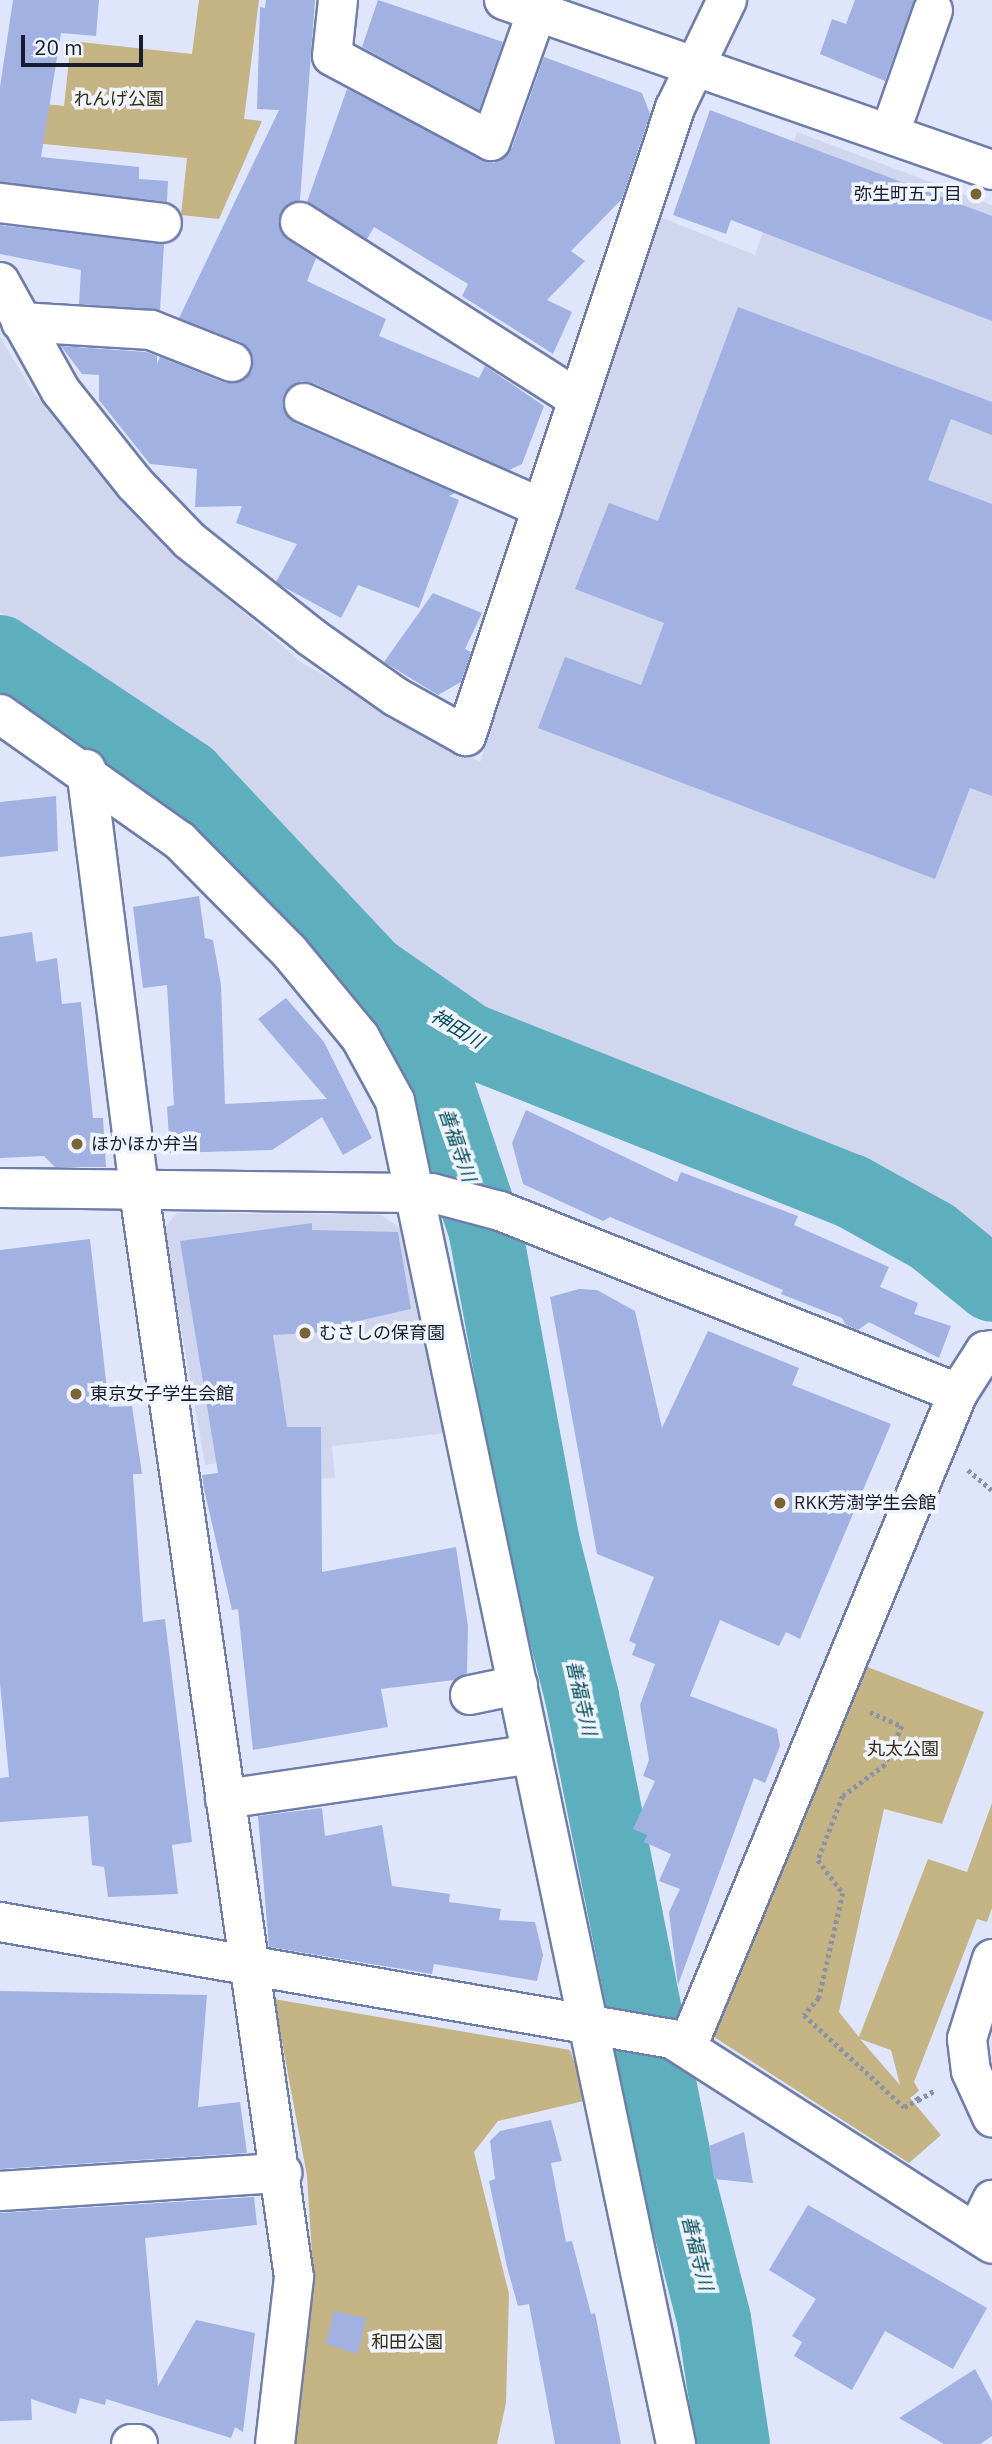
<!DOCTYPE html>
<meta charset="utf-8">
<style>
body{margin:0}
#map{position:relative;width:992px;height:2444px;overflow:hidden;background:#dfe6fb;font-family:"IBM Plex Sans","Noto Sans JP",sans-serif}
div>[style]{position:absolute}
[style*='--x']{left:calc(var(--x)*1px);top:calc(var(--y)*1px);width:calc(var(--w)*1px);rotate:calc(var(--a)*1deg)}
.built>*{inset:0;background:#cfd6ee}
.green>*{inset:0;background:#c4b383}
.river>*{height:74px;margin:-37px;padding:0 37px;transform-origin:37px;border-radius:37px;background:#5eafbe}
.building>*{inset:0;background:#a1b1e2}
.path>*{height:4.5px;margin-top:-2.25px;transform-origin:0;background:repeating-linear-gradient(90deg,#8c92a6 0 3.5px,transparent 0 7px)}
.roads{filter:drop-shadow(2px 0 #6f7dab) drop-shadow(-2px 0 #6f7dab) drop-shadow(0 2px #6f7dab) drop-shadow(0 -2px #6f7dab)}
.minor>*{height:38px;margin:-19px;padding:0 19px;transform-origin:19px;border-radius:19px;background:#fff}
.dots>*{width:19px;height:19px;translate:-50% -50%;box-sizing:border-box;border:4px solid #f0f4fe;border-radius:50%}
span{translate:-50% -50%;white-space:nowrap;text-align:center;line-height:1.15;-webkit-text-stroke:7px #f0f4fe;paint-order:stroke}
.park-label{font-size:18px;color:#372e12}
.poi-label{font-size:18px;color:#171d2f}
.right{translate:-100% -50%;text-align:right}
.left{translate:0 -50%;text-align:left}
.water-label{font-size:19px;color:#004d58;font-style:italic}
.scale{position:absolute;left:21px;top:35px;width:122px;height:32px;box-sizing:border-box;border:4px solid #171d2f;border-top:0;padding-left:9px;font-size:21px;line-height:24px;white-space:nowrap;color:#171d2f;-webkit-text-stroke:5px #f0f4fe;paint-order:stroke}
</style>
<div id="map">
<div class="built">
<div style="clip-path:polygon(797px 132px,992px 205px,992px 1255px,919px 1200px,493px 1015px,362px 924px,252px 802px,151px 718px,0 612px,0 337px,33px 392px,172px 551px,302px 663px,480px 762px,660px 217px,755px 255px)"></div>
<div style="clip-path:polygon(177px 1213px,381px 1215px,408px 1233px,447px 1433px,332px 1446px,335px 1478px,304px 1480px,295px 1450px,205px 1465px,164px 1229px)"></div>
</div>
<div class="green">
<div style="clip-path:polygon(199px 0,259px 0,244px 119px,262px 121px,219px 219px,181px 215px,187px 158px,13px 141px,18px 101px,64px 106px,71px 41px,192px 54px)"></div>
<div style="clip-path:polygon(evenodd,865px 1666px,984px 1712px,942px 1824px,884px 1809px,839px 2012px,859px 2037px,928px 1859px,967px 1872px,992px 1803px,992px 1908px,987px 1922px,977px 1919px,914px 2082px,919px 2091px,910px 2098px,941px 2135px,909px 2163px,711px 2035px,865px 1666px,860px 2039px,891px 2050px,900px 2085px,860px 2039px)"></div>
<div style="clip-path:polygon(274px 1999px,570px 2050px,588px 2100px,498px 2121px,474px 2152px,509px 2294px,506px 2403px,497px 2444px,293px 2444px,314px 2285px,307px 2176px)"></div>
</div>
<div class="river">
<div style="--x:0;--y:652;--w:226;--a:33.6"></div>
<div style="--x:188;--y:777;--w:267;--a:46.8"></div>
<div style="--x:371;--y:972;--w:119;--a:34.8"></div>
<div style="--x:469;--y:1040;--w:411;--a:21.6"></div>
<div style="--x:851;--y:1191;--w:93;--a:29.1"></div>
<div style="--x:932;--y:1236;--w:77;--a:39.2"></div>
<div style="--x:371;--y:972;--w:113;--a:58"></div>
<div style="--x:431;--y:1068;--w:169;--a:71.4"></div>
<div style="--x:485;--y:1228;--w:316;--a:79.6"></div>
<div style="--x:542;--y:1539;--w:163;--a:75.8"></div>
<div style="--x:582;--y:1697;--w:496;--a:78.7"></div>
<div style="--x:679;--y:2183;--w:140;--a:75.6"></div>
<div style="--x:714;--y:2319;--w:126;--a:81.4"></div>
</div>
<div class="building">
<div style="clip-path:polygon(13px 0,99px 0,96px 36px,61px 33px,41px 157px,139px 167px,139px 179px,168px 181px,167px 202px,0 182px,0 87px)"></div>
<div style="clip-path:polygon(266px 0,315px 0,300px 200px,282px 210px,278px 222px,288px 240px,316px 258px,307px 281px,386px 319px,379px 336px,479px 378px,485px 366px,544px 406px,522px 464px,509px 470px,313px 383px,301px 381px,284px 394px,282px 406px,295px 423px,455px 493px,449px 496px,459px 500px,419px 608px,358px 585px,341px 618px,280px 585px,276px 582px,297px 544px,236px 523px,242px 506px,195px 507px,197px 469px,150px 464px,99px 400px,99px 375px,82px 374px,61px 346px,146px 352px,157px 356px,157px 364px,160px 357px,225px 383px,245px 379px,252px 371px,253px 358px,241px 342px,179px 318px,279px 110px,257px 109px,260px 7px,265px 8px)"></div>
<div style="clip-path:polygon(378px 0,503px 42px,479px 110px,362px 47px)"></div>
<div style="clip-path:polygon(855px 0,914px 0,885px 81px,820px 54px,832px 19px,846px 24px)"></div>
<div style="clip-path:polygon(544px 57px,642px 93px,650px 114px,622px 199px,571px 251px,585px 261px,547px 300px,572px 312px,553px 354px,462px 296px,468px 284px,374px 227px,367px 239px,307px 202px,347px 89px,494px 163px,512px 148px)"></div>
<div style="clip-path:polygon(710px 110px,992px 216px,992px 321px,731px 220px,726px 234px,673px 215px)"></div>
<div style="clip-path:polygon(0 225px,164px 244px,160px 310px,79px 304px,81px 270px,0 254px)"></div>
<div style="clip-path:polygon(738px 307px,992px 402px,992px 435px,951px 419px,928px 480px,992px 504px,992px 796px,970px 788px,935px 879px,538px 728px,565px 657px,641px 685px,664px 623px,575px 589px,609px 503px,658px 521px)"></div>
<div style="clip-path:polygon(433px 593px,482px 613px,465px 649px,471px 652px,461px 682px,438px 695px,384px 662px)"></div>
<div style="clip-path:polygon(56px 796px,58px 851px,0 857px,0 802px)"></div>
<div style="clip-path:polygon(199px 896px,205px 938px,213px 940px,221px 985px,225px 1104px,327px 1099px,258px 1019px,286px 998px,324px 1042px,372px 1138px,343px 1155px,322px 1117px,272px 1150px,170px 1153px,167px 1107px,174px 1105px,167px 985px,143px 988px,133px 907px)"></div>
<div style="clip-path:polygon(32px 932px,36px 962px,57px 958px,62px 1004px,81px 1002px,93px 1118px,103px 1118px,106px 1167px,55px 1167px,44px 1156px,0 1158px,0 937px)"></div>
<div style="clip-path:polygon(526px 1110px,677px 1182px,681px 1172px,798px 1216px,794px 1225px,889px 1267px,880px 1287px,918px 1303px,914px 1314px,951px 1326px,939px 1358px,869px 1322px,858px 1330px,846px 1325px,842px 1318px,781px 1294px,783px 1290px,610px 1217px,603px 1221px,523px 1184px,512px 1143px)"></div>
<div style="clip-path:polygon(312px 1223px,312px 1230px,398px 1232px,411px 1309px,345px 1324px,342px 1331px,273px 1335px,287px 1427px,321px 1427px,322px 1572px,456px 1547px,468px 1626px,467px 1673px,454px 1680px,381px 1689px,388px 1727px,253px 1750px,238px 1609px,232px 1610px,204px 1489px,202px 1475px,218px 1473px,180px 1241px)"></div>
<div style="clip-path:polygon(90px 1239px,109px 1407px,132px 1406px,142px 1474px,133px 1474px,143px 1622px,165px 1619px,192px 1842px,172px 1845px,178px 1894px,108px 1897px,104px 1867px,92px 1865px,88px 1816px,0 1822px,0 1778px,9px 1777px,0 1683px,0 1250px)"></div>
<div style="clip-path:polygon(579px 1289px,597px 1290px,635px 1311px,662px 1428px,708px 1331px,799px 1368px,792px 1385px,891px 1424px,800px 1639px,786px 1632px,779px 1646px,720px 1620px,690px 1696px,777px 1729px,780px 1746px,765px 1783px,754px 1778px,678px 1985px,669px 1912px,680px 1889px,659px 1881px,671px 1854px,644px 1842px,647px 1835px,633px 1829px,655px 1781px,643px 1776px,649px 1760px,640px 1705px,655px 1664px,632px 1655px,636px 1644px,629px 1641px,654px 1577px,597px 1554px,550px 1297px)"></div>
<div style="clip-path:polygon(322px 1808px,325px 1836px,382px 1825px,392px 1886px,450px 1894px,449px 1902px,501px 1909px,499px 1920px,535px 1922px,543px 1955px,537px 1981px,434px 1964px,432px 1974px,269px 1947px,258px 1816px)"></div>
<div style="clip-path:polygon(0 1991px,207px 1995px,198px 2107px,240px 2102px,247px 2153px,0 2169px)"></div>
<div style="clip-path:polygon(551px 2120px,562px 2161px,551px 2163px,566px 2242px,572px 2241px,591px 2314px,595px 2313px,621px 2444px,555px 2444px,529px 2304px,518px 2306px,507px 2267px,489px 2181px,495px 2179px,490px 2141px,500px 2131px)"></div>
<div style="clip-path:polygon(744px 2132px,753px 2183px,714px 2179px,709px 2146px)"></div>
<div style="clip-path:polygon(254px 2197px,257px 2225px,145px 2238px,158px 2386px,196px 2320px,255px 2333px,243px 2432px,235px 2427px,231px 2438px,106px 2399px,105px 2405px,80px 2398px,76px 2414px,31px 2399px,32px 2420px,0 2421px,0 2213px)"></div>
<div style="clip-path:polygon(808px 2205px,987px 2308px,953px 2369px,885px 2331px,852px 2390px,794px 2356px,802px 2342px,792px 2336px,816px 2299px,769px 2270px)"></div>
<div style="clip-path:polygon(334px 2311px,366px 2318px,358px 2354px,326px 2344px)"></div>
<div style="clip-path:polygon(975px 2369px,992px 2401px,992px 2436px,980px 2444px,944px 2444px,899px 2418px)"></div>
</div>
<div class="path">
<div style="--x:968;--y:1470;--w:31;--a:40"></div>
<div style="--x:870;--y:1712;--w:35;--a:24"></div>
<div style="--x:902;--y:1726;--w:43;--a:113.6"></div>
<div style="--x:885;--y:1765;--w:52;--a:143.6"></div>
<div style="--x:843;--y:1796;--w:69;--a:111.3"></div>
<div style="--x:818;--y:1860;--w:41;--a:52.9"></div>
<div style="--x:843;--y:1893;--w:108;--a:102.9"></div>
<div style="--x:819;--y:1998;--w:23;--a:131"></div>
<div style="--x:804;--y:2015;--w:136;--a:42.6"></div>
<div style="--x:904;--y:2107;--w:16;--a:-27"></div>
<div style="--x:918;--y:2100;--w:7;--a:-124"></div>
<div style="--x:918;--y:2100;--w:20;--a:-30"></div>
</div>
<div class="roads">
<div class="minor">
<div style="--x:338;--y:0;--w:56;--a:96.1"></div>
<div style="--x:332;--y:56;--w:180;--a:28.1"></div>
<div style="--x:491;--y:141;--w:138;--a:-70.5"></div>
<div style="--x:504;--y:0;--w:517;--a:19.21"></div>
<div style="--x:890;--y:133;--w:130;--a:-70.7"></div>
<div style="--x:0;--y:203;--w:163;--a:7"></div>
<div style="--x:300;--y:222;--w:327;--a:32.5"></div>
<div style="--x:0;--y:282;--w:124;--a:60.9"></div>
<div style="--x:60;--y:390;--w:120;--a:51.4"></div>
<div style="--x:135;--y:484;--w:79;--a:46"></div>
<div style="--x:190;--y:541;--w:154;--a:38.4"></div>
<div style="--x:311;--y:637;--w:104;--a:35.2"></div>
<div style="--x:396;--y:697;--w:80;--a:29.1"></div>
<div style="--x:466;--y:736;--w:662;--a:-71.59"></div>
<div style="--x:675;--y:108;--w:120;--a:-64.3"></div>
<div style="--x:21;--y:322;--w:130;--a:3.5"></div>
<div style="--x:151;--y:330;--w:87;--a:21.6"></div>
<div style="--x:304;--y:403;--w:260;--a:23.8"></div>
<div style="--x:0;--y:714;--w:220;--a:35.2"></div>
<div style="--x:180;--y:841;--w:155;--a:45.3"></div>
<div style="--x:289;--y:951;--w:112;--a:50.5"></div>
<div style="--x:360;--y:1037;--w:73;--a:61.3"></div>
<div style="--x:395;--y:1101;--w:1372;--a:78.18"></div>
<div style="--x:86;--y:769;--w:425;--a:82.8"></div>
<div style="--x:139;--y:1191;--w:1097;--a:81.88"></div>
<div style="--x:294;--y:2277;--w:168;--a:96.5"></div>
<div style="--x:0;--y:1188;--w:432;--a:0.7"></div>
<div style="--x:432;--y:1193;--w:70;--a:14.8"></div>
<div style="--x:500;--y:1211;--w:493;--a:21.7"></div>
<div style="--x:470;--y:1695;--w:49;--a:-11.8"></div>
<div style="--x:225;--y:1799;--w:310;--a:-8.3"></div>
<div style="--x:0;--y:1922;--w:682;--a:9.88"></div>
<div style="--x:672;--y:2039;--w:380;--a:32.6"></div>
<div style="--x:992;--y:1959;--w:84;--a:107.4"></div>
<div style="--x:967;--y:2039;--w:32;--a:83"></div>
<div style="--x:971;--y:2071;--w:51;--a:65.5"></div>
<div style="--x:688;--y:2045;--w:706;--a:-67.51"></div>
<div style="--x:958;--y:1393;--w:50;--a:-57.3"></div>
<div style="--x:985;--y:1351;--w:7;--a:-8"></div>
<div style="--x:0;--y:2191;--w:283;--a:-3.7"></div>
<div style="--x:976;--y:2233;--w:37;--a:-64"></div>
<div style="--x:131;--y:2444;--w:7;--a:0"></div>
</div>
</div>
<div class="dots">
<div style="left:976px;top:194px;background:#776634"></div>
<div style="left:77px;top:1144px;background:#776634"></div>
<div style="left:305px;top:1333px;background:#776634"></div>
<div style="left:76px;top:1394px;background:#776634"></div>
<div style="left:780px;top:1503px;background:#776634"></div>
</div>
<div class="park-label">
<span style="left:119px;top:99px">れんげ公園</span>
<span style="left:903px;top:1749px">丸太公園</span>
<span style="left:407px;top:2342px">和田公園</span>
</div>
<div class="poi-label">
<span class="right" style="left:962px;top:194px">弥生町五丁目</span>
<span class="left" style="left:91px;top:1144px">ほかほか弁当</span>
<span class="left" style="left:319px;top:1333px">むさしの保育園</span>
<span class="left" style="left:90px;top:1394px">東京女子学生会館</span>
<span class="left" style="left:794px;top:1503px">RKK芳澍学生会館</span>
</div>
<div class="water-label">
<span style="left:457px;top:1029px;rotate:31deg">神田川</span>
<span style="left:457px;top:1145px;rotate:71deg">善福寺川</span>
<span style="left:581px;top:1698px;rotate:77deg">善福寺川</span>
<span style="left:697px;top:2253px;rotate:76deg">善福寺川</span>
</div>
<div class="scale">20 m</div>
</div>
